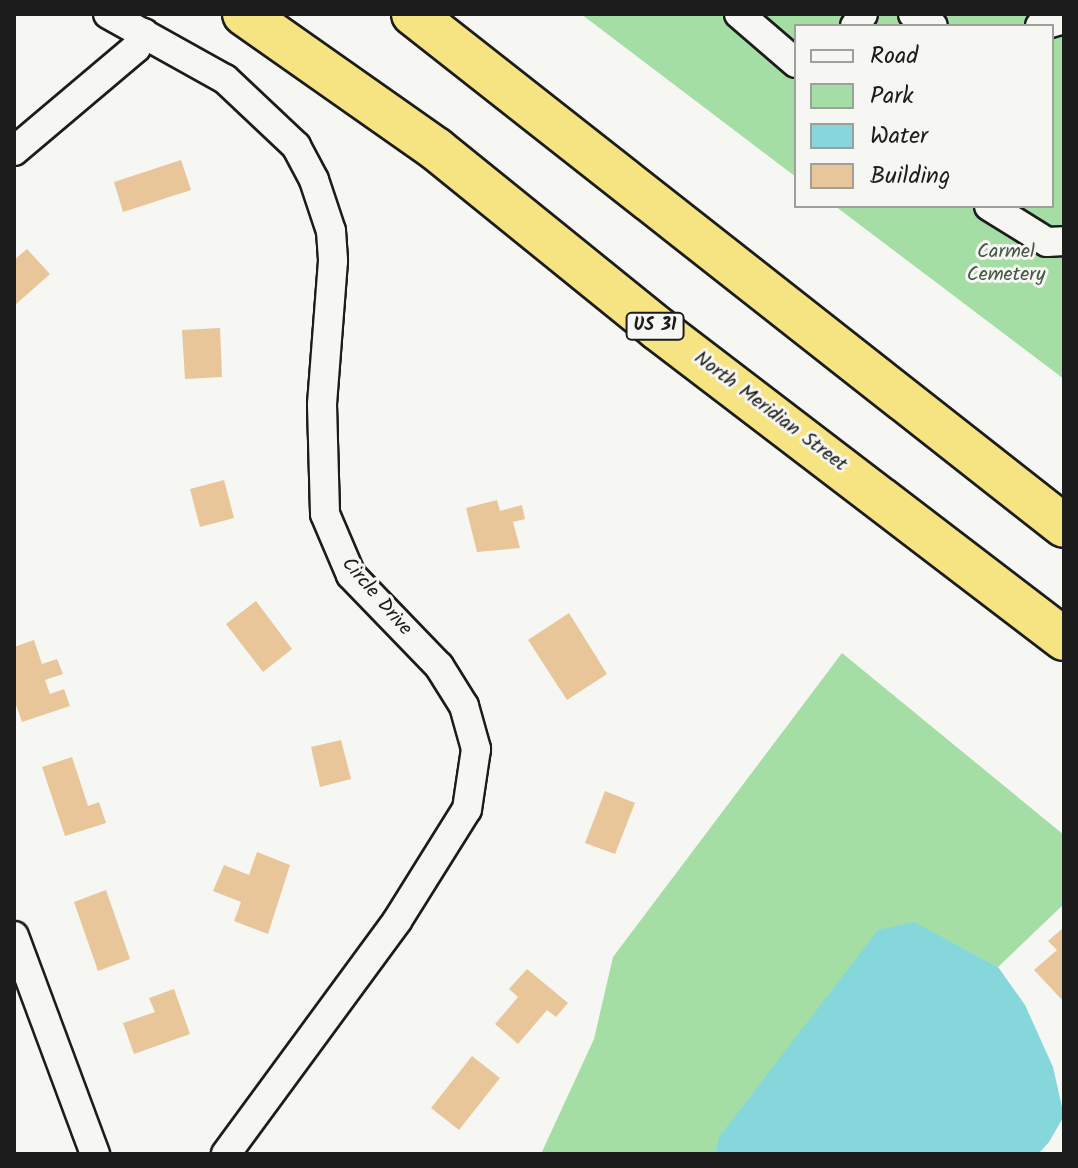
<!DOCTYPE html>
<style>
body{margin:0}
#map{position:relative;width:1078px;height:1168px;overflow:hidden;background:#f6f6f2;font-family:Kalam,sans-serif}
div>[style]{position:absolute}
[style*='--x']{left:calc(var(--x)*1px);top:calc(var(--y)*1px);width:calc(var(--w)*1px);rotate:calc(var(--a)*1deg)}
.green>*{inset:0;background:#a4dea4}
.water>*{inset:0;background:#85d7db}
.building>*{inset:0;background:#e8c69a}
.roads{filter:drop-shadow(2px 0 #1c1c1c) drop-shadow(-2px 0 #1c1c1c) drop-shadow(0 2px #1c1c1c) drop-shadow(0 -2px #1c1c1c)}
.minor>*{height:28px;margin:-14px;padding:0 14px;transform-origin:14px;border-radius:14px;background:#f6f6f2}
.highway>*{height:42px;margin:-21px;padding:0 21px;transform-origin:21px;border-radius:21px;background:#f6e381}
span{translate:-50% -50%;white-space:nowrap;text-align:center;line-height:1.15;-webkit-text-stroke:6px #f6f6f2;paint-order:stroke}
.shield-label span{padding:2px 6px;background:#f6f6f2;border:2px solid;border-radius:6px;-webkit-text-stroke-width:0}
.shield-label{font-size:18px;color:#1c1c1c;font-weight:700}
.park-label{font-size:20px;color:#455645}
.street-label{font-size:20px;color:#1c1c1c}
.frame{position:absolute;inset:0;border:16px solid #1c1c1c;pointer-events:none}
.legend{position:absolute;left:794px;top:24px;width:260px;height:184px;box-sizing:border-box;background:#f6f6f2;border:2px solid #9f9f9c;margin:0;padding:10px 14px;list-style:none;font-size:24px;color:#1c1c1c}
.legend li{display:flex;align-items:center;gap:16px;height:40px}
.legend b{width:40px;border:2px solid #9f9f9c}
</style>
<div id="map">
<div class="green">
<div style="clip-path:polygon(581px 14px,1064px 14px,1064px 379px,835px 206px,1052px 206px,1052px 26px,796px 26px,796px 177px)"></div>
<div style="clip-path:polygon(842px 653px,1064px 835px,1064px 904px,998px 967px,914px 923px,718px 1143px,715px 1154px,541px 1154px,594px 1039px,613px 957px)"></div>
</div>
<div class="water">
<div style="clip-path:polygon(914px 922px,998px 967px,1025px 1005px,1053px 1067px,1064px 1116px,1049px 1142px,1038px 1154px,715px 1154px,719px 1137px,878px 930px)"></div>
</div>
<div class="building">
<div style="clip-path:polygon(181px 160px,191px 190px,123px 212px,114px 182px)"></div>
<div style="clip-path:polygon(27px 249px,50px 274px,14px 306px,14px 260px)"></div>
<div style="clip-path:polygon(220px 328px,222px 377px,185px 379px,182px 330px)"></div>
<div style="clip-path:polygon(224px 480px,234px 518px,200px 527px,190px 489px)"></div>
<div style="clip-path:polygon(497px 500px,500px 511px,522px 505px,525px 519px,513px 522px,520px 548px,477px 552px,466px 508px)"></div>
<div style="clip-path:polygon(256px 601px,292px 649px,263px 672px,226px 624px)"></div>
<div style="clip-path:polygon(569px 613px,607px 674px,567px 700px,528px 640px)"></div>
<div style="clip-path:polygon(34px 640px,42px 664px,57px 659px,63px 674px,45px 680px,50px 694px,64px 689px,70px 706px,22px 722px,14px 699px,14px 647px)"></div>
<div style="clip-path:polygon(341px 740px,351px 779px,320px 787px,311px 747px)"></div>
<div style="clip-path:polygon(72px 757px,88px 806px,99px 802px,106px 823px,65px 836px,42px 767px)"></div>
<div style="clip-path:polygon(605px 791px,635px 803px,615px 854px,585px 843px)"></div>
<div style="clip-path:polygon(257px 852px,290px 865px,268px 934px,234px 921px,241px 902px,213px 891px,224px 865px,249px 875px)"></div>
<div style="clip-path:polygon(106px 890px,130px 959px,98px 971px,74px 902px)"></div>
<div style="clip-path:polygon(1064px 927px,1064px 1002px,1034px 970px,1057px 950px,1048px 941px)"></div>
<div style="clip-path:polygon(527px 969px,568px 1003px,556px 1017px,547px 1010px,518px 1044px,495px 1024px,518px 997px,509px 989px)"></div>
<div style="clip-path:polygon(174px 989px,190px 1034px,134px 1054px,123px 1023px,155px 1012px,149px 998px)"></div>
<div style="clip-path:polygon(472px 1056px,500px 1078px,459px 1130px,431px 1108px)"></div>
</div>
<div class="roads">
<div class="minor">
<div style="--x:108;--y:14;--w:134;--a:29.1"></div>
<div style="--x:225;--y:79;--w:98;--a:43.3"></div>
<div style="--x:296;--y:146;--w:38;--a:62"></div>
<div style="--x:314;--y:180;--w:54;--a:71.6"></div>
<div style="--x:331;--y:231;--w:30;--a:86"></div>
<div style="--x:333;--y:261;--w:144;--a:94.4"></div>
<div style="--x:322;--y:405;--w:109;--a:88.4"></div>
<div style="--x:325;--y:514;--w:66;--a:66.9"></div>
<div style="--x:351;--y:575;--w:127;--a:46"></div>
<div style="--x:439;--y:666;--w:47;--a:58"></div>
<div style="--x:464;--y:706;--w:45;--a:74.4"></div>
<div style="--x:476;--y:749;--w:61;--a:98.5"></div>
<div style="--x:467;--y:809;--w:132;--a:122"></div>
<div style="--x:397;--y:921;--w:289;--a:126.3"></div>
<div style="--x:739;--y:14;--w:75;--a:40.7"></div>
<div style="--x:913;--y:14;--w:23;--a:31"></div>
<div style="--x:855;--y:26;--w:14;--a:-56"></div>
<div style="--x:1040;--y:26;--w:25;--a:-16"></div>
<div style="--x:14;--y:151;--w:160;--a:-40.2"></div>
<div style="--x:136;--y:48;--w:17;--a:-62"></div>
<div style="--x:989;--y:206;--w:68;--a:31.8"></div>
<div style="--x:1047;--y:242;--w:17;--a:-3"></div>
<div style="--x:14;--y:936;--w:233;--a:69.6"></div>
</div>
<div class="highway">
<div style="--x:244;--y:14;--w:235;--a:35.1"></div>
<div style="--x:436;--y:149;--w:284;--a:39"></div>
<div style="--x:657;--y:328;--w:512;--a:37.38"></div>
<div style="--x:413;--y:14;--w:828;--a:38.18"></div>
</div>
</div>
<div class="shield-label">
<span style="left:655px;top:326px">US 31</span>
</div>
<div class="park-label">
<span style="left:1006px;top:264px">Carmel<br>Cemetery</span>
</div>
<div class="street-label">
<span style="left:770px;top:412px;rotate:37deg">North Meridian Street</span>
<span style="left:376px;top:597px;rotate:49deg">Circle Drive</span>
</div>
<div class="frame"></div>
<ul class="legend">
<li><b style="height:10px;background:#f6f6f2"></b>Road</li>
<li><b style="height:22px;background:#a4dea4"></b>Park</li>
<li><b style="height:22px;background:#85d7db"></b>Water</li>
<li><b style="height:22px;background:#e8c69a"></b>Building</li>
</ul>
</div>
